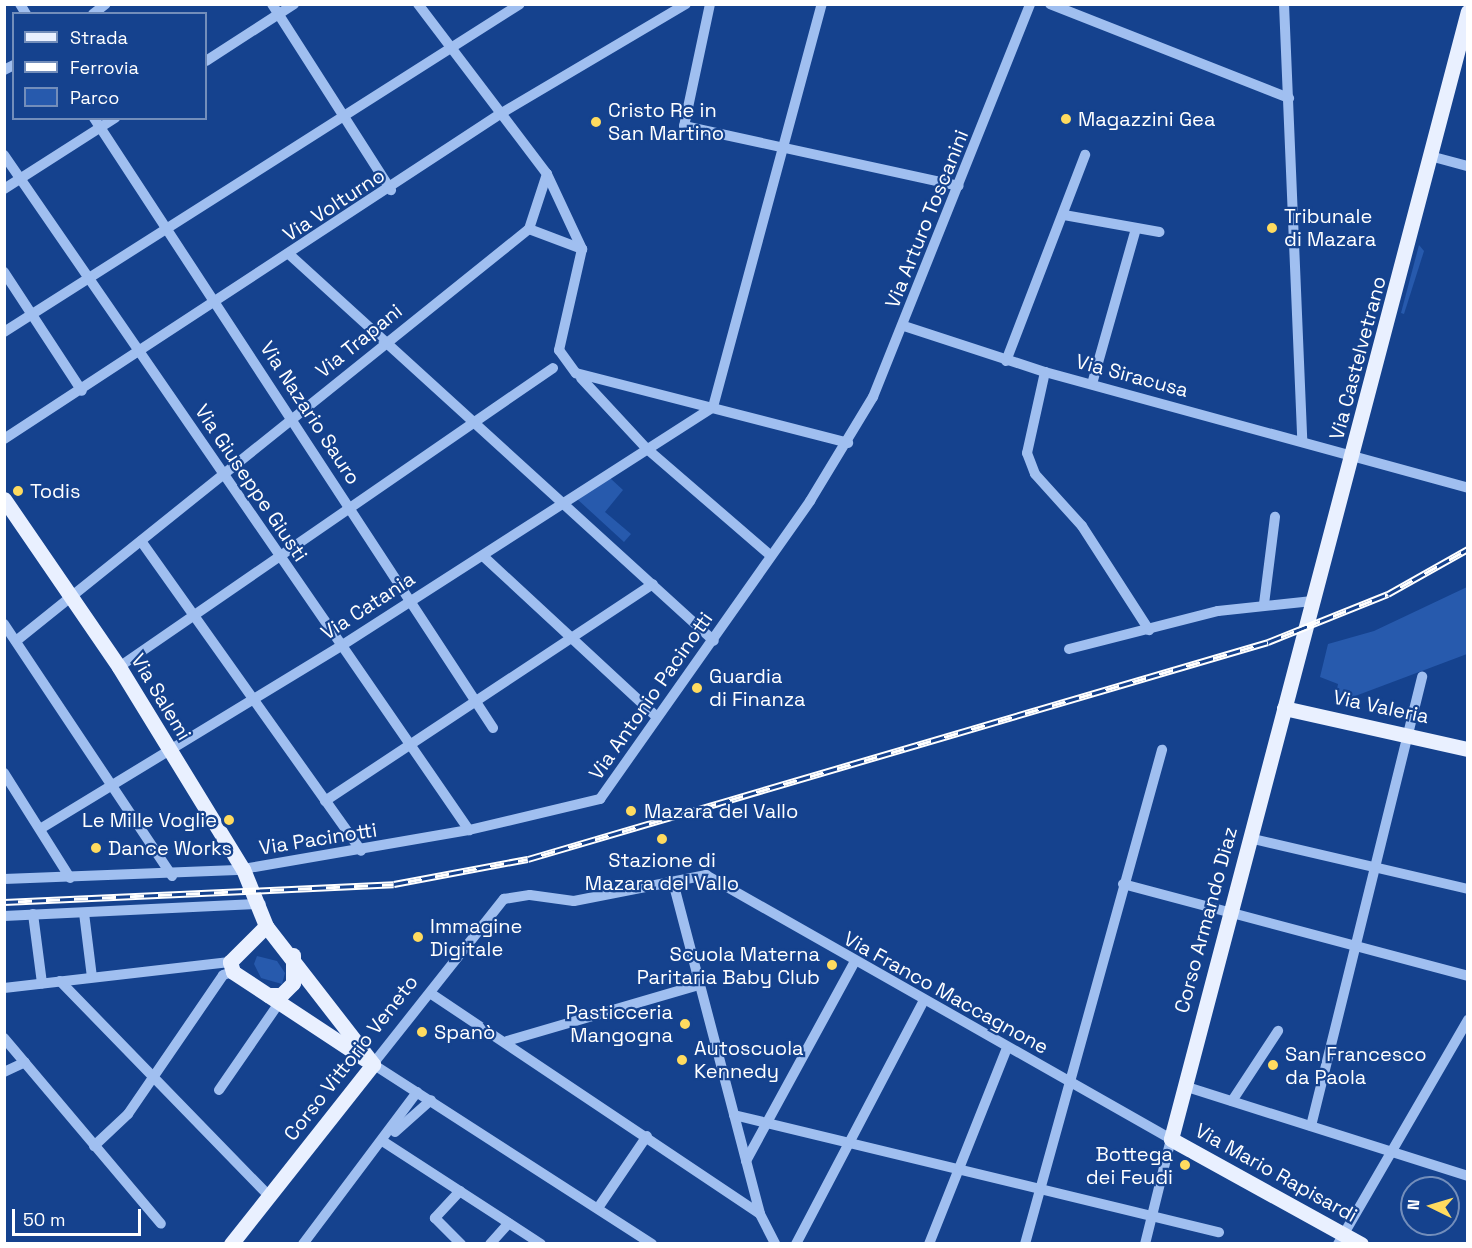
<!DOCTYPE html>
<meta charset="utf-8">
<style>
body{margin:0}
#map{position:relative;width:1472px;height:1248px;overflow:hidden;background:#15428e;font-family:"Space Grotesk",sans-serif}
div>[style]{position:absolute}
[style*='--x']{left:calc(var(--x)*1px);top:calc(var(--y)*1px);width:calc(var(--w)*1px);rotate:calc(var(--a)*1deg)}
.green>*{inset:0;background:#275aad}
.minor>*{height:10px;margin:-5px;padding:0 5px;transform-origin:5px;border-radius:5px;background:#a0bff0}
.major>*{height:15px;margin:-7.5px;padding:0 7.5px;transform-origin:7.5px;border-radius:7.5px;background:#e9f0ff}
.rail>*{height:7px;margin-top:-3.5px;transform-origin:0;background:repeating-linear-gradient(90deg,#15428e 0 14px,#fff 0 28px);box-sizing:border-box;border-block:2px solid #fff}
.dots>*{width:16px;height:16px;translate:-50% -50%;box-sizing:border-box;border:3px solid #15428e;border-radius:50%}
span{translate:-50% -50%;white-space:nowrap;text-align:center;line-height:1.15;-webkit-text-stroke:4.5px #15428e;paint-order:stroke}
.poi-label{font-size:20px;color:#fff}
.left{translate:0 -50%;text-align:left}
.right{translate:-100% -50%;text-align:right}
.street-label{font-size:20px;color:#fff}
.frame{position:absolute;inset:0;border:6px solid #fff;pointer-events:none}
.legend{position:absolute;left:12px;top:12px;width:195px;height:108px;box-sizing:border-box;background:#15428e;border:2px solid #738ebb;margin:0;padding:8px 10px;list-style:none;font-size:18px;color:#fff}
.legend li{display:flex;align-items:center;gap:12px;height:30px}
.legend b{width:30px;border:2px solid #738ebb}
.north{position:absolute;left:1400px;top:1176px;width:60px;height:60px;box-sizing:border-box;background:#15428e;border:2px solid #738ebb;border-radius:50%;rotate:275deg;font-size:16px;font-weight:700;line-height:24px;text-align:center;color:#fff}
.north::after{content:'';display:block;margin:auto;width:21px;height:27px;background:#ffdb5f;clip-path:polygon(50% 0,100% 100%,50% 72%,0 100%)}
.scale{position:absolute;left:12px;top:1209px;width:129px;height:27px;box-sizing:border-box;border:3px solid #fff;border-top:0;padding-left:8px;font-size:18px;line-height:21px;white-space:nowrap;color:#fff;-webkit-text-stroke:4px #15428e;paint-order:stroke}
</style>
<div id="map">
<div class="green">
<div style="clip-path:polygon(1419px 245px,1424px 251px,1404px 314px,1401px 313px)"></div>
<div style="clip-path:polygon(610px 478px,623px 490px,605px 512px,631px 534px,624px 542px,576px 498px)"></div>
<div style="clip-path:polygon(1467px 587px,1467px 654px,1334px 704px,1338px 684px,1320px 677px,1328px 644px,1374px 631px)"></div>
<div style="clip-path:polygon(257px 956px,277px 961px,285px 973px,282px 984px,261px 978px,254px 964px)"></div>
</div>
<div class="minor">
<div style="--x:20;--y:4;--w:12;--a:59"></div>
<div style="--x:272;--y:4;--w:221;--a:57.4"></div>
<div style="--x:418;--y:4;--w:213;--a:52.8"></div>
<div style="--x:547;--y:174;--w:83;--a:65"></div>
<div style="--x:582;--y:249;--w:104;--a:102.8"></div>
<div style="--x:559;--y:350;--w:29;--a:54"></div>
<div style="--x:576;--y:373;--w:281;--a:14.4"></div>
<div style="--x:710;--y:4;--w:125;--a:102"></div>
<div style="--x:684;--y:126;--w:281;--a:12.3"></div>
<div style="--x:1050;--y:4;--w:257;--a:21.5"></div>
<div style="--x:1284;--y:4;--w:437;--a:87.6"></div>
<div style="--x:93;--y:14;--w:16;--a:-38"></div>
<div style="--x:206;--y:61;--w:105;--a:-32.9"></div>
<div style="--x:4;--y:70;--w:11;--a:-27"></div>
<div style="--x:94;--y:118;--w:729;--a:56.81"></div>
<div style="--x:4;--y:155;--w:820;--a:55.44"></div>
<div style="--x:1430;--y:156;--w:39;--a:15"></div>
<div style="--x:4;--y:189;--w:132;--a:-32.6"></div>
<div style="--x:1064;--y:215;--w:97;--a:10.1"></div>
<div style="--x:529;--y:229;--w:58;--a:-71.9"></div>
<div style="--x:529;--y:229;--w:57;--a:20.7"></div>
<div style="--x:290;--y:255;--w:573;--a:42.31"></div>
<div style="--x:4;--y:272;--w:142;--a:56.8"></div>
<div style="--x:904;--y:326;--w:148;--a:18.1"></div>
<div style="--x:1045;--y:372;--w:439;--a:15.3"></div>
<div style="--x:4;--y:332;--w:611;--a:-32.44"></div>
<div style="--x:1006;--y:361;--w:221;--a:-69"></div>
<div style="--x:1045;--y:372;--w:83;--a:102.5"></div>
<div style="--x:1027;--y:453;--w:22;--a:69"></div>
<div style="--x:1035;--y:474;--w:70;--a:47.9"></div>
<div style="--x:1082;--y:526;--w:124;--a:57.2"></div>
<div style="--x:581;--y:378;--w:96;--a:47.1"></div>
<div style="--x:646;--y:448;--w:165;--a:40.8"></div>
<div style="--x:1092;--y:384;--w:161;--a:-74.2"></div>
<div style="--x:4;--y:439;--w:593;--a:-33.23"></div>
<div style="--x:500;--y:114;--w:216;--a:-30.6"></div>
<div style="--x:141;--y:541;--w:380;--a:54.6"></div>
<div style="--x:483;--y:556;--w:234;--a:42.8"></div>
<div style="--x:1264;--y:604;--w:88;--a:-82.8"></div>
<div style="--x:4;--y:624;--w:303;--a:56.3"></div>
<div style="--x:16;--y:641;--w:658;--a:-38.77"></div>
<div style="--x:1069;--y:649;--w:154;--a:-14.3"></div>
<div style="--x:1218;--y:611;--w:95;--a:-6.1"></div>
<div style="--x:119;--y:667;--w:527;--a:-34.56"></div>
<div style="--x:4;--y:773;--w:124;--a:57.8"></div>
<div style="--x:325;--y:801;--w:393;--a:-33.5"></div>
<div style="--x:40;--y:829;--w:352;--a:-31.3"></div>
<div style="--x:341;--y:646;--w:442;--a:-32.7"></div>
<div style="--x:713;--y:407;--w:417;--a:-74.9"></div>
<div style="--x:1249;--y:838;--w:225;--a:13.1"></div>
<div style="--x:4;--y:879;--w:233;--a:-2.2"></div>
<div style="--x:237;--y:870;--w:235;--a:-9.8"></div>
<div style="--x:469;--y:830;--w:135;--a:-13.3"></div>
<div style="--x:600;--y:799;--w:365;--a:-54.8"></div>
<div style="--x:810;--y:501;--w:122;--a:-58.8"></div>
<div style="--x:873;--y:397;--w:423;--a:-68.2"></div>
<div style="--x:673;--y:882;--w:343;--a:75.3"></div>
<div style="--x:760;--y:1214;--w:34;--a:63"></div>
<div style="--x:1123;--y:884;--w:357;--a:14.9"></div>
<div style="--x:84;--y:913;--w:64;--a:82.9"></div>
<div style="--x:33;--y:914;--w:70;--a:82.6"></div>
<div style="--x:4;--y:916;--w:257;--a:-2.7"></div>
<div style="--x:60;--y:981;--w:300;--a:45.8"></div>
<div style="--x:4;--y:988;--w:227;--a:-6.6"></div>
<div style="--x:430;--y:993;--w:397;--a:33.8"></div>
<div style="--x:4;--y:1038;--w:243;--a:49.8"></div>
<div style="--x:507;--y:1041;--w:200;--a:-16.3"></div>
<div style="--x:4;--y:1072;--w:23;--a:-25"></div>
<div style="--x:1184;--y:1086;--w:298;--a:17.6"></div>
<div style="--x:219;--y:1090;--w:106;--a:-55.4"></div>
<div style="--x:1232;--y:1101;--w:84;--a:-56.7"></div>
<div style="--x:734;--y:1115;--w:499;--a:13.6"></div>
<div style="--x:1311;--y:1126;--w:463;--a:-76.1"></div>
<div style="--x:395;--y:1132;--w:48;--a:-41.6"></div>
<div style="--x:384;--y:1142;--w:187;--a:33"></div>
<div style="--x:94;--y:1146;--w:47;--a:-43.3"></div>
<div style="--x:128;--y:1114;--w:168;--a:-55.6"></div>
<div style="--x:223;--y:975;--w:10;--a:-17"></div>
<div style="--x:746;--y:1161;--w:226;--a:-61.4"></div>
<div style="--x:460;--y:1191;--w:37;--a:133"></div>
<div style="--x:435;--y:1218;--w:37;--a:45"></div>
<div style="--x:598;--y:1208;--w:87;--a:-55.8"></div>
<div style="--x:303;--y:1244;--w:190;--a:-53.1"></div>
<div style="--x:490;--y:1244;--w:28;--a:-48"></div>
<div style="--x:652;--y:1244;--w:332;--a:-147.2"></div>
<div style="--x:373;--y:1064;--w:211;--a:-51.6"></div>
<div style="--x:504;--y:899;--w:26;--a:-9"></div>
<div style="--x:530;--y:895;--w:44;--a:7.8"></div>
<div style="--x:574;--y:901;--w:135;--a:-11.1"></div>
<div style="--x:706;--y:875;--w:535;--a:29.59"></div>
<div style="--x:1171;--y:1139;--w:108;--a:103.9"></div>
<div style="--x:796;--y:1244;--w:273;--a:-62.3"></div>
<div style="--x:929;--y:1244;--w:211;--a:-68.3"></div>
<div style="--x:1025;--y:1244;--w:513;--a:-74.5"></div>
<div style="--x:1338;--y:1244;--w:259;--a:-59.9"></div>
</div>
<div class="major">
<div style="--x:4;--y:499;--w:204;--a:55.6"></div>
<div style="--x:119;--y:667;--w:237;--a:58.5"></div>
<div style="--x:243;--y:869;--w:61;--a:68"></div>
<div style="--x:266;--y:926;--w:175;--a:52.2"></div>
<div style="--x:1284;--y:708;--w:189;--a:12.6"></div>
<div style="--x:266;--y:926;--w:51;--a:135"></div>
<div style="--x:230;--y:962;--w:10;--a:73"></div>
<div style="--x:233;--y:972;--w:158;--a:33.4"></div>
<div style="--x:268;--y:995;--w:13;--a:0"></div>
<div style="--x:281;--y:995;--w:17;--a:-45"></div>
<div style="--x:293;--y:983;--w:28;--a:-90"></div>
<div style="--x:231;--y:1244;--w:229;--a:-51.7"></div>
<div style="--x:1361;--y:1244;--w:217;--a:-151.1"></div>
<div style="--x:1171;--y:1139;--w:1166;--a:-75.25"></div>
</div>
<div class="rail">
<div style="--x:4;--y:902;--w:390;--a:-2.6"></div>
<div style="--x:394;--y:884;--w:136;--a:-10.6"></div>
<div style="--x:528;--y:859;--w:771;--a:-16.34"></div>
<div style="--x:1268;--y:642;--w:129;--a:-21.8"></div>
<div style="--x:1388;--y:594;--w:92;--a:-29.4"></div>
</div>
<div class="dots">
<div style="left:1066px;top:119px;background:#ffdb5f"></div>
<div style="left:596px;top:122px;background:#ffdb5f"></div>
<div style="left:1272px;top:228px;background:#ffdb5f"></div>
<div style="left:18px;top:491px;background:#ffdb5f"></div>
<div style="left:697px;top:688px;background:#ffdb5f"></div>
<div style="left:631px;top:811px;background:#ffdb5f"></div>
<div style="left:229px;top:820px;background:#ffdb5f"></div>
<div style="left:662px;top:839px;background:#ffdb5f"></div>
<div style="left:96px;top:848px;background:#ffdb5f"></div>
<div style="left:418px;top:937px;background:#ffdb5f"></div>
<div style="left:832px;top:965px;background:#ffdb5f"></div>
<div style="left:685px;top:1024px;background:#ffdb5f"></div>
<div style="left:422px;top:1032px;background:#ffdb5f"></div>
<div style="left:682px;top:1060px;background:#ffdb5f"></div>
<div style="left:1273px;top:1065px;background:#ffdb5f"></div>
<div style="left:1185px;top:1165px;background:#ffdb5f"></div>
</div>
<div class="poi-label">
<span class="left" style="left:608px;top:122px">Cristo Re in<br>San Martino</span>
<span class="left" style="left:1078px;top:119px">Magazzini Gea</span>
<span class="left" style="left:1284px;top:228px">Tribunale<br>di Mazara</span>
<span class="left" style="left:30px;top:491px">Todis</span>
<span class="left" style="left:709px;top:688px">Guardia<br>di Finanza</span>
<span class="left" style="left:644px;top:811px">Mazara del Vallo</span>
<span class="right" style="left:217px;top:820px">Le Mille Voglie</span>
<span class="left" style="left:108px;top:848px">Dance Works</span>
<span style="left:662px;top:872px">Stazione di<br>Mazara del Vallo</span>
<span class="left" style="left:430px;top:938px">Immagine<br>Digitale</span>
<span class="right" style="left:820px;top:966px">Scuola Materna<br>Paritaria Baby Club</span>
<span class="right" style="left:673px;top:1024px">Pasticceria<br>Mangogna</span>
<span class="left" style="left:434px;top:1032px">Spanò</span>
<span class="left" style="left:694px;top:1060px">Autoscuola<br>Kennedy</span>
<span class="left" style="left:1285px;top:1066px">San Francesco<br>da Paola</span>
<span class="right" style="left:1173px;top:1166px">Bottega<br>dei Feudi</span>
</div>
<div class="street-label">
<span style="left:334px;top:205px;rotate:-33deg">Via Volturno</span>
<span style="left:927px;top:219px;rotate:-68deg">Via Arturo Toscanini</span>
<span style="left:359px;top:341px;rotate:-39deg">Via Trapani</span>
<span style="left:1358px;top:358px;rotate:-75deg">Via Castelvetrano</span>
<span style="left:1132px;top:376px;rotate:15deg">Via Siracusa</span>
<span style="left:310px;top:413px;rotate:57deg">Via Nazario Sauro</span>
<span style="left:251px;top:483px;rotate:56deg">Via Giuseppe Giusti</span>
<span style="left:368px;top:606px;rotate:-33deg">Via Catania</span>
<span style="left:651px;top:696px;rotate:-55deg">Via Antonio Pacinotti</span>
<span style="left:161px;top:697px;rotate:59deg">Via Salemi</span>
<span style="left:1381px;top:707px;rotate:12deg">Via Valeria</span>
<span style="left:318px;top:839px;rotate:-9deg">Via Pacinotti</span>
<span style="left:1206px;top:920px;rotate:-75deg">Corso Armando Diaz</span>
<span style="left:946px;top:993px;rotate:29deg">Via Franco Maccagnone</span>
<span style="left:351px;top:1058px;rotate:-52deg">Corso Vittorio Veneto</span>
<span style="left:1276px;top:1173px;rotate:29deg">Via Mario Rapisardi</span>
</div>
<div class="frame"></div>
<ul class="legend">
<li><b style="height:8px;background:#e9f0ff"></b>Strada</li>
<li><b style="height:8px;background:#fff"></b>Ferrovia</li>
<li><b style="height:16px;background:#275aad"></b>Parco</li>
</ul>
<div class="north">N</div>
<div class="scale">50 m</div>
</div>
